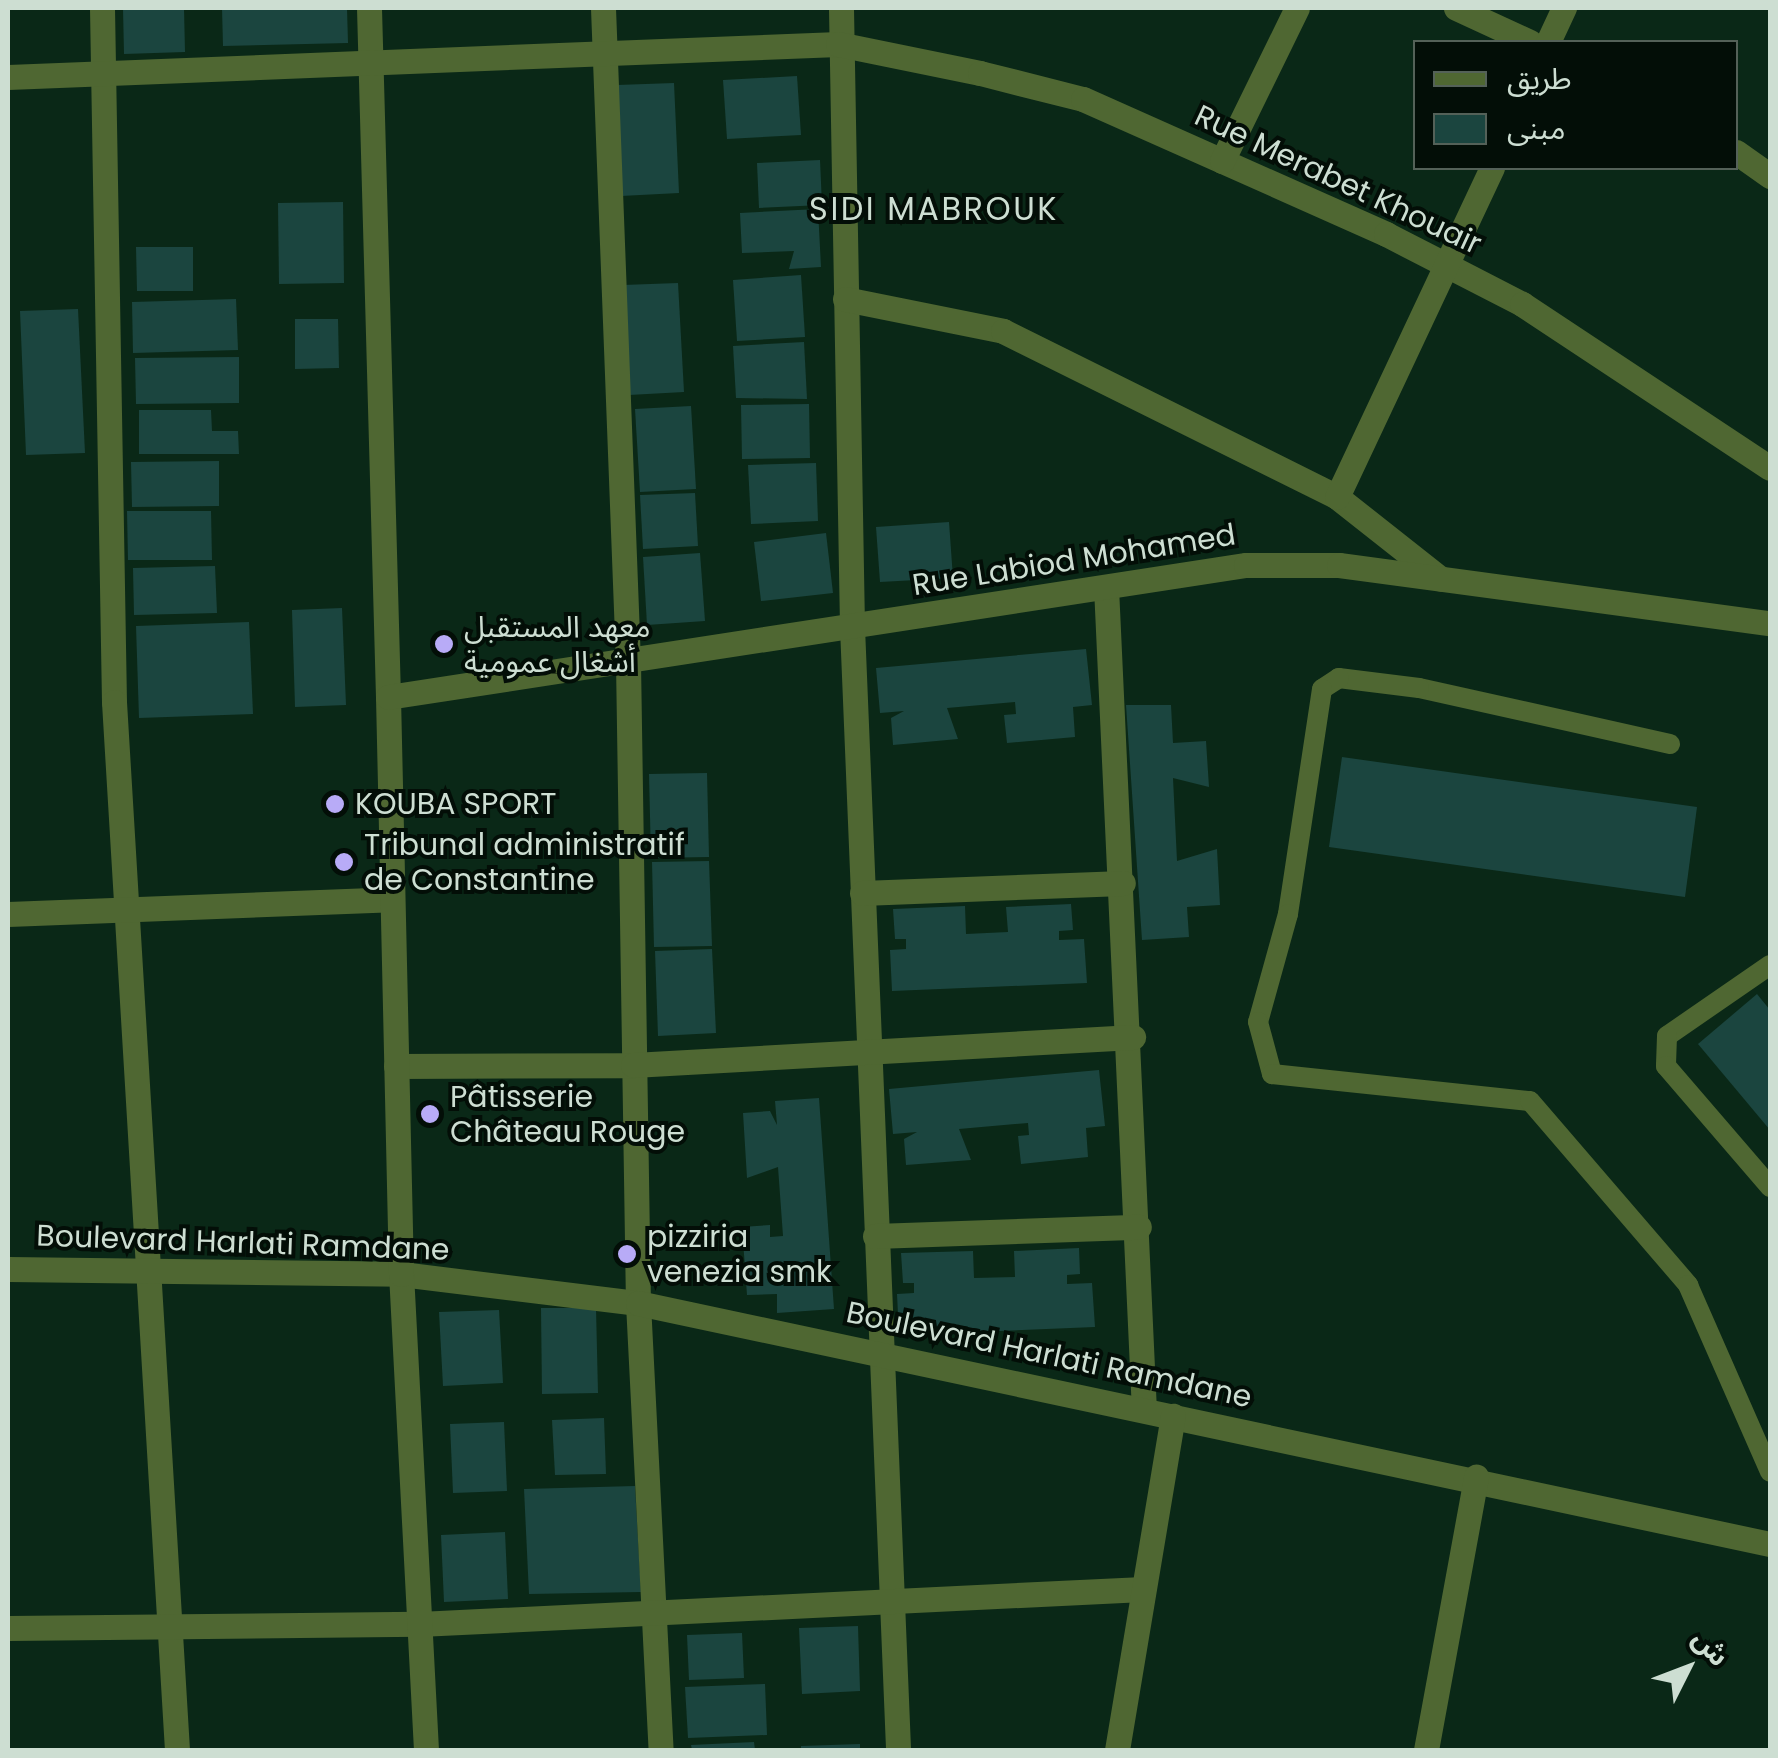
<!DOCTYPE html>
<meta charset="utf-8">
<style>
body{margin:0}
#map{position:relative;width:1778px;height:1758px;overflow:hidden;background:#0a2817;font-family:Poppins,"Noto Sans Arabic",sans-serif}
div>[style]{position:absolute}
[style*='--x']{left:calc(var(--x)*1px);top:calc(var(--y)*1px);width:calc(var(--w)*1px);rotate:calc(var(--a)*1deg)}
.building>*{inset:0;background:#1b453f}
.service>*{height:20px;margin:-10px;padding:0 10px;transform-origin:10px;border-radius:10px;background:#4f6732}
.minor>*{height:25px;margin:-12.5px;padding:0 12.5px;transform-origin:12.5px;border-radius:12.5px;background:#4f6732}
.tertiary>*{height:25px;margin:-12.5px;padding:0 12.5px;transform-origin:12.5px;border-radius:12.5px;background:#4f6732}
.dots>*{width:28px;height:28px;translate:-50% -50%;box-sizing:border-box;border:5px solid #030e07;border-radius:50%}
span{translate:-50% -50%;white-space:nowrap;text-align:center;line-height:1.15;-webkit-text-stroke:8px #030e07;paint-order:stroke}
.street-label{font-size:30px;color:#cdded2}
.poi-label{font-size:30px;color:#cdded2}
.left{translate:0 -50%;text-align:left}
.neighbourhood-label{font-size:32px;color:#cdded2;letter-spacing:2.5px}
.frame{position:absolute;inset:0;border:10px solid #cdded2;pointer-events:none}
.legend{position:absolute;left:1413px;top:40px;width:325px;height:130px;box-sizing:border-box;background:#030e07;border:2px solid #546158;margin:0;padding:12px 18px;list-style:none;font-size:30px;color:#cdded2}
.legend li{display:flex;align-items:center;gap:20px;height:50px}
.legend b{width:50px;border:2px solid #546158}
.north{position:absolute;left:1638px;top:1618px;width:100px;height:100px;-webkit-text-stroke:8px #030e07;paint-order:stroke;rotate:48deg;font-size:28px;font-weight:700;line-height:40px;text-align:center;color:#cdded2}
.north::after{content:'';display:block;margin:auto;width:35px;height:45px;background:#cdded2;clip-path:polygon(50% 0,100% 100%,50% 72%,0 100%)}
</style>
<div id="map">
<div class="building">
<div style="clip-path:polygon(123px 8px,184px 8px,185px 52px,124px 54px)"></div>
<div style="clip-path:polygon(222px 8px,347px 8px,348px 43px,223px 46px)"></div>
<div style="clip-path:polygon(797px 76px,801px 135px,727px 139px,723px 80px)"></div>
<div style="clip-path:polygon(674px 83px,679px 193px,621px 196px,617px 85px)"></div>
<div style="clip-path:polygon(820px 160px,822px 205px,759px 208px,757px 163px)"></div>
<div style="clip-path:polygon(343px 202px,344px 283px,279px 284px,278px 203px)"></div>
<div style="clip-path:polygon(818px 209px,821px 267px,789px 269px,794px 251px,742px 253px,740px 213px)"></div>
<div style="clip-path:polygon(136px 247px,193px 247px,193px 291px,137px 291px)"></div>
<div style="clip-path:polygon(801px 275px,805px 337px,737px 341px,733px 280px)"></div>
<div style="clip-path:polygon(678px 283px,684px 392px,629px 395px,623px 285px)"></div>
<div style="clip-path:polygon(236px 299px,238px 350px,133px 353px,132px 302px)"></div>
<div style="clip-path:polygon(78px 309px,85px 453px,26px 455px,20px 311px)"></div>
<div style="clip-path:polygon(295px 319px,338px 319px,339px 368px,295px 369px)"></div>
<div style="clip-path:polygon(804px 342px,807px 399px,736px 398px,733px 346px)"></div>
<div style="clip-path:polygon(239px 357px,239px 403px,136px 404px,135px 358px)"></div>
<div style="clip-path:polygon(809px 404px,810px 458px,742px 459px,741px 405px)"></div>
<div style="clip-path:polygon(691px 406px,696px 489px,640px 492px,635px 409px)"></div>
<div style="clip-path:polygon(139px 410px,211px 410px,212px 431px,238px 431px,239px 454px,139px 454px)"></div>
<div style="clip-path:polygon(219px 461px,219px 506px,132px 507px,131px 462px)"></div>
<div style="clip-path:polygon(816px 463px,818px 521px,751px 524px,748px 465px)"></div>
<div style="clip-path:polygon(695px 493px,698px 546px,643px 549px,640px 495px)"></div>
<div style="clip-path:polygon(127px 511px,211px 511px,212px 560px,128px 560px)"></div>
<div style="clip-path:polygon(949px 522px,953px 578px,880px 582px,876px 527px)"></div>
<div style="clip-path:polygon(826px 533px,833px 593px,761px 601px,754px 542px)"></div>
<div style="clip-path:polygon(700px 553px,705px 621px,647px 625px,643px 557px)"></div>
<div style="clip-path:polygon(215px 566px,217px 613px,134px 615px,133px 568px)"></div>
<div style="clip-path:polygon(342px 608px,346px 705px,295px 707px,292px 610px)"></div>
<div style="clip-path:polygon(249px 622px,253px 714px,139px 718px,136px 626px)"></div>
<div style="clip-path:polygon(1086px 649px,1092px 705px,1073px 707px,1075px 737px,1007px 743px,1004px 715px,1016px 714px,1015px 702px,947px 708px,958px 739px,893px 745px,891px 718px,904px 711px,880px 713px,876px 668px)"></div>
<div style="clip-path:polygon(1126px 705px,1171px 705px,1173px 743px,1206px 741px,1209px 787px,1173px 778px,1177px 861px,1217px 849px,1220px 905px,1187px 907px,1189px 937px,1142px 940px)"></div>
<div style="clip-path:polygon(1342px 757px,1697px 807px,1685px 897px,1329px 847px)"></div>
<div style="clip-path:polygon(707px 773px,709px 857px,651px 858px,649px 774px)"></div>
<div style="clip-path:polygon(709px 861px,712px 946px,654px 947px,652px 862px)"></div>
<div style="clip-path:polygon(1071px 904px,1073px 930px,1059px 931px,1059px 940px,1084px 939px,1087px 983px,892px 991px,890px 950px,906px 949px,906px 939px,895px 939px,893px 909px,965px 906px,966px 934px,1008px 932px,1006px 907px)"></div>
<div style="clip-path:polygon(712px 949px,716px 1033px,658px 1036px,655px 951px)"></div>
<div style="clip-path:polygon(1757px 994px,1770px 1010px,1770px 1130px,1698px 1044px)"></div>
<div style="clip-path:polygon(1099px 1070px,1105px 1126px,1086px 1128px,1088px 1157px,1021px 1164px,1018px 1136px,1029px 1135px,1028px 1123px,959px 1129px,971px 1160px,906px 1165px,904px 1139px,917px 1132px,893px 1134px,889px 1089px)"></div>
<div style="clip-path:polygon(819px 1098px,834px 1309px,777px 1313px,777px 1294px,747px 1295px,742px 1227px,770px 1225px,770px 1237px,783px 1236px,778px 1167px,747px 1178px,743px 1113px,770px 1111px,777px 1125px,775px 1101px)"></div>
<div style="clip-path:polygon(1079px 1248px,1080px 1274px,1067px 1275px,1067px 1284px,1092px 1283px,1095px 1327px,899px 1335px,897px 1294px,914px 1293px,914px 1283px,903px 1283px,901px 1253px,973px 1251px,974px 1278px,1015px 1277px,1014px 1251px)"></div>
<div style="clip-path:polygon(541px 1308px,596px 1308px,598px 1393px,542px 1394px)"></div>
<div style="clip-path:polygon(499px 1310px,503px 1383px,443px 1386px,439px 1312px)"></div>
<div style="clip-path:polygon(604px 1418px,606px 1474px,555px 1475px,552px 1420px)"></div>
<div style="clip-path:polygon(504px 1422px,507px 1491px,453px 1493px,450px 1424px)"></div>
<div style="clip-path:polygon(635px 1486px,641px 1592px,529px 1594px,524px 1489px)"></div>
<div style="clip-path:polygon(505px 1532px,508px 1599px,444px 1602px,441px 1535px)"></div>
<div style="clip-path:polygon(858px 1626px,860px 1691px,802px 1694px,799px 1628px)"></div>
<div style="clip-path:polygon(742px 1633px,744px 1678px,689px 1680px,687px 1635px)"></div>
<div style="clip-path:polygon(765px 1684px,767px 1735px,688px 1738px,685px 1687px)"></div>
<div style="clip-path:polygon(754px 1742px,755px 1750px,692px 1750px,691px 1745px)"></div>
<div style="clip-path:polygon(860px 1744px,860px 1750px,801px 1750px,801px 1746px)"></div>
</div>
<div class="service">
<div style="--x:1670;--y:744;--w:257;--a:-167.4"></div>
<div style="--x:1419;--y:688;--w:81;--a:-172.9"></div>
<div style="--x:1339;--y:678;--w:20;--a:147"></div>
<div style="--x:1322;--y:689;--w:228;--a:98.6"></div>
<div style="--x:1288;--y:914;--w:112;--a:105.5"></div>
<div style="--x:1258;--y:1022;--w:54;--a:74.9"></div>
<div style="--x:1272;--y:1074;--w:259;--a:6"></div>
<div style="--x:1530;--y:1101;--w:243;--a:49.3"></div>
<div style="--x:1688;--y:1285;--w:204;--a:66.3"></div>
<div style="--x:1770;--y:965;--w:125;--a:145.4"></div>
<div style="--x:1667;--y:1036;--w:30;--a:92"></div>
<div style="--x:1666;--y:1066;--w:160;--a:49.3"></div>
</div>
<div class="minor">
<div style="--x:102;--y:8;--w:694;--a:89.01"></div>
<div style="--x:114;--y:702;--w:1050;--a:86.56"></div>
<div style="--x:369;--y:8;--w:689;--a:88.42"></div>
<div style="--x:603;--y:8;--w:654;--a:87.81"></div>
<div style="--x:628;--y:662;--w:641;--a:89.11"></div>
<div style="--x:638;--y:1303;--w:448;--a:87.1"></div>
<div style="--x:841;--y:8;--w:619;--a:88.98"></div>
<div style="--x:852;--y:627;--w:1124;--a:87.65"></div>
<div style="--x:1456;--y:8;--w:81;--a:24.7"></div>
<div style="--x:1548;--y:42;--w:38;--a:-65"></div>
<div style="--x:8;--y:77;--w:831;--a:-2.28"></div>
<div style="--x:838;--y:44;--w:145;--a:11.5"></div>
<div style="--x:980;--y:73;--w:106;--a:14.2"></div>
<div style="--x:1083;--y:99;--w:332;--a:24"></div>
<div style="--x:1386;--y:234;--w:153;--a:27.2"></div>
<div style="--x:1522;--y:304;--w:297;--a:33.5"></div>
<div style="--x:1736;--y:152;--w:42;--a:35.2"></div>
<div style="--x:1222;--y:161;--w:170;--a:-63.9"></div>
<div style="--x:845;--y:299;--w:161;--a:11.4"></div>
<div style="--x:1003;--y:331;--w:373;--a:26.4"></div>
<div style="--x:1337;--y:497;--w:132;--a:38.3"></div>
<div style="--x:1337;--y:497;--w:364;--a:-64.8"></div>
<div style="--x:1106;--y:587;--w:824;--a:87.36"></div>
<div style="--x:862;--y:893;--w:261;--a:-2.2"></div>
<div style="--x:8;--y:914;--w:384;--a:-2.2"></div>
<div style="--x:396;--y:1066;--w:237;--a:-0.2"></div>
<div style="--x:633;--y:1065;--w:501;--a:-3.21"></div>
<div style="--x:875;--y:1236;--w:264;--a:-2"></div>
<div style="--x:8;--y:1269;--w:393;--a:0.7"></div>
<div style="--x:401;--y:1274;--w:239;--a:7"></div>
<div style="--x:638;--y:1303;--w:1157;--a:12.02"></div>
<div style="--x:8;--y:1628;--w:411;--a:-0.6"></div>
<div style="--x:419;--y:1624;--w:725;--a:-2.77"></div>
<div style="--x:1117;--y:1750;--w:339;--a:-80.5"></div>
<div style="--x:1426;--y:1750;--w:278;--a:-79.6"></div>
</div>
<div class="tertiary">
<div style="--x:426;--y:1750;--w:477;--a:-93"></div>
<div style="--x:401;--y:1274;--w:577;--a:-91.29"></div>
<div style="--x:388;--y:697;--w:868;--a:-8.75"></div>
<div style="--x:1246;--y:565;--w:93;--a:0"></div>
<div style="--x:1339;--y:565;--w:435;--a:7.7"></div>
</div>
<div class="dots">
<div style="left:444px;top:644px;background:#b8abf7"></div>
<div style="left:335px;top:804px;background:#b8abf7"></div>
<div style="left:344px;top:862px;background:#b8abf7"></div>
<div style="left:430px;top:1114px;background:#b8abf7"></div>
<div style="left:627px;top:1254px;background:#b8abf7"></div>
</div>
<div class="street-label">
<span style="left:1338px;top:180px;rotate:25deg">Rue Merabet Khouair</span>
<span style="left:1074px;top:560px;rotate:-9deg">Rue Labiod Mohamed</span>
<span style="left:243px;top:1243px;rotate:2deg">Boulevard Harlati Ramdane</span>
<span style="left:1049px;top:1355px;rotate:12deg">Boulevard Harlati Ramdane</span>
</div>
<div class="poi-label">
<span class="left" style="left:464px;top:644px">معهد المستقبل<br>أشغال عمومية</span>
<span class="left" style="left:355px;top:804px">KOUBA SPORT</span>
<span class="left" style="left:364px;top:862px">Tribunal administratif<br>de Constantine</span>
<span class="left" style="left:450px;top:1114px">Pâtisserie<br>Château Rouge</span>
<span class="left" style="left:647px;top:1254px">pizziria<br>venezia smk</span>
</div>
<div class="neighbourhood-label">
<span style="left:934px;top:209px">SIDI MABROUK</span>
</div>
<div class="frame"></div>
<ul class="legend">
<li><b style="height:12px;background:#4f6732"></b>طريق</li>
<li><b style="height:28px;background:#1b453f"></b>مبنى</li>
</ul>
<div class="north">ش</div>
</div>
